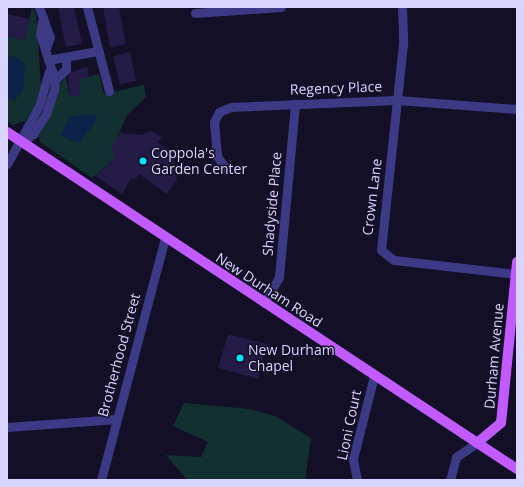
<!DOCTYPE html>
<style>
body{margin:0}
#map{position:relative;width:524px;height:487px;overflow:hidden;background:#130f26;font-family:"Open Sans",sans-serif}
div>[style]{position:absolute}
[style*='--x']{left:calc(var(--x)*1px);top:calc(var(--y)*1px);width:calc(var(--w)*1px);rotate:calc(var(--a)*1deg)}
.green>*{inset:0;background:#12302f}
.water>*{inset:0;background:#0c2248}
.building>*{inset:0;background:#241b47}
.minor>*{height:9px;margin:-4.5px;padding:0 4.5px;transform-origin:4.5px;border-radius:4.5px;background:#3d3a85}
.major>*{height:10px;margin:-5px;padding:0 5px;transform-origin:5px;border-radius:5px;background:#c25bff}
.dots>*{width:11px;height:11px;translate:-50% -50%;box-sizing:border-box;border:2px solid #130f26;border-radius:50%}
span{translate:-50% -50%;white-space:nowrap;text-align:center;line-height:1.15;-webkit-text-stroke:3px #130f26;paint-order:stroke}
.street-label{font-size:14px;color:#d9d4ff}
.poi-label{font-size:14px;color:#d9d4ff}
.left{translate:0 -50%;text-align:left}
.frame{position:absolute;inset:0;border:8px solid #d9d4ff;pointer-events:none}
</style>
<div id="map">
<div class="green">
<div style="clip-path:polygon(32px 7px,36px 14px,41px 85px,34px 108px,25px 121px,13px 125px,7px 121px,7px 36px,25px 40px)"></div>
<div style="clip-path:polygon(99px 74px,104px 94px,144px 85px,146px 97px,128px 114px,117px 137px,114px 159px,92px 178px,40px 142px,38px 134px,56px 88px,66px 77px,70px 97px,80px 95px,80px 79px)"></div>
<div style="clip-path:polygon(184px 403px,250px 409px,275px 416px,311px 438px,305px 480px,187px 480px,166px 455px,201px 457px,208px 442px,173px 426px)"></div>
</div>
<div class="water">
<div style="clip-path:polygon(7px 55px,20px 59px,25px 66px,23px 91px,14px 101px,7px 97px)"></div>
<div style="clip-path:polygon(96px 114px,95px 123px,78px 144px,61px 135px,69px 117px)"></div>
</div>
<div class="building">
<div style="clip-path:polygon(58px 7px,74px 7px,82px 44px,66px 47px)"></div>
<div style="clip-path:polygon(103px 7px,119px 7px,126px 44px,110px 47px)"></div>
<div style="clip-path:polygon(7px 14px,30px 19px,25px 40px,7px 36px)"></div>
<div style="clip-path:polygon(130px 52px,136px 81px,120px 84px,113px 56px)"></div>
<div style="clip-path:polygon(87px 67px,89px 77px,80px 79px,80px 95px,70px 97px,68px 73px)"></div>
<div style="clip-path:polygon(151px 131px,162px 137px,158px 142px,173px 154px,177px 180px,167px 194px,139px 174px,134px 180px,131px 178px,122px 194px,95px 176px,114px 159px,112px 146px,120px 133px,140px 135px)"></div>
<div style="clip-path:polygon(228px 334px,267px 344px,258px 379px,218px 368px)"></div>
</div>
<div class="minor">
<div style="--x:39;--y:7;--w:32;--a:70"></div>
<div style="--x:50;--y:37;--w:12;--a:110"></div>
<div style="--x:87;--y:7;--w:87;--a:75.3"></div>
<div style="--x:402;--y:7;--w:37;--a:88"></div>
<div style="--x:403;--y:44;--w:207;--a:96.1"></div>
<div style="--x:381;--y:250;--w:16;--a:38"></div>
<div style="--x:394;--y:260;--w:123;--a:6.5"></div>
<div style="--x:195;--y:13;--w:86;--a:-4"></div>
<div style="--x:48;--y:60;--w:50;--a:-10.4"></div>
<div style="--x:55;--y:80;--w:16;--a:-45"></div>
<div style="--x:66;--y:69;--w:11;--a:-90"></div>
<div style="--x:22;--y:142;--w:14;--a:-36"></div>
<div style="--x:33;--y:134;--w:24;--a:-57"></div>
<div style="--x:46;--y:114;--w:25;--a:-72"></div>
<div style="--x:54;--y:90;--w:10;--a:-84"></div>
<div style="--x:55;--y:80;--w:48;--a:-108.1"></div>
<div style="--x:40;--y:34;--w:13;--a:-81"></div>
<div style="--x:7;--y:164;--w:66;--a:-61.1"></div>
<div style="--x:39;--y:106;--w:36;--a:-74"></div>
<div style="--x:226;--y:169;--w:16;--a:-125"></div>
<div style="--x:217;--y:156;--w:34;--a:-95"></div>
<div style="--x:214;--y:122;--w:11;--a:-63"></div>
<div style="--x:219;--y:112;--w:13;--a:-23"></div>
<div style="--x:231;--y:107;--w:166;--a:-2.4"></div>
<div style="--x:397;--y:100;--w:120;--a:4.3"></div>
<div style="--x:264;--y:303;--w:30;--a:-60"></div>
<div style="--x:279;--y:277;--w:174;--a:-84.7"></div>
<div style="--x:7;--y:427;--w:110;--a:-4.2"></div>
<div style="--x:101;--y:480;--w:250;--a:-75.2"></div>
<div style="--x:357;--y:480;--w:21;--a:-101"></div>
<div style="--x:353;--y:459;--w:86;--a:-75.8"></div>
<div style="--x:450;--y:480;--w:24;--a:-75"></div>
<div style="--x:456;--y:457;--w:25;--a:-34"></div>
</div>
<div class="major">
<div style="--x:7;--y:132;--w:611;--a:33.46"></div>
<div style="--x:477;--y:443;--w:31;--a:-40"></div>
<div style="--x:501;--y:423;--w:162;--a:-84.3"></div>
</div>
<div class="dots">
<div style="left:143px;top:161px;background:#00e5ff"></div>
<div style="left:240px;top:358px;background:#00e5ff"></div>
</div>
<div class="street-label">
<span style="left:336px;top:88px;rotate:-2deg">Regency Place</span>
<span style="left:372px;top:197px;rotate:-83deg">Crown Lane</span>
<span style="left:272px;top:204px;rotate:-85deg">Shadyside Place</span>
<span style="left:269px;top:290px;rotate:33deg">New Durham Road</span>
<span style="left:119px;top:355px;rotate:-75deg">Brotherhood Street</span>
<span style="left:494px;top:356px;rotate:-85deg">Durham Avenue</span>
<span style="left:349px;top:425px;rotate:-78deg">Lioni Court</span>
</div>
<div class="poi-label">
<span class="left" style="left:151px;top:161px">Coppola's<br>Garden Center</span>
<span class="left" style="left:248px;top:358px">New Durham<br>Chapel</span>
</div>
<div class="frame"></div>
</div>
